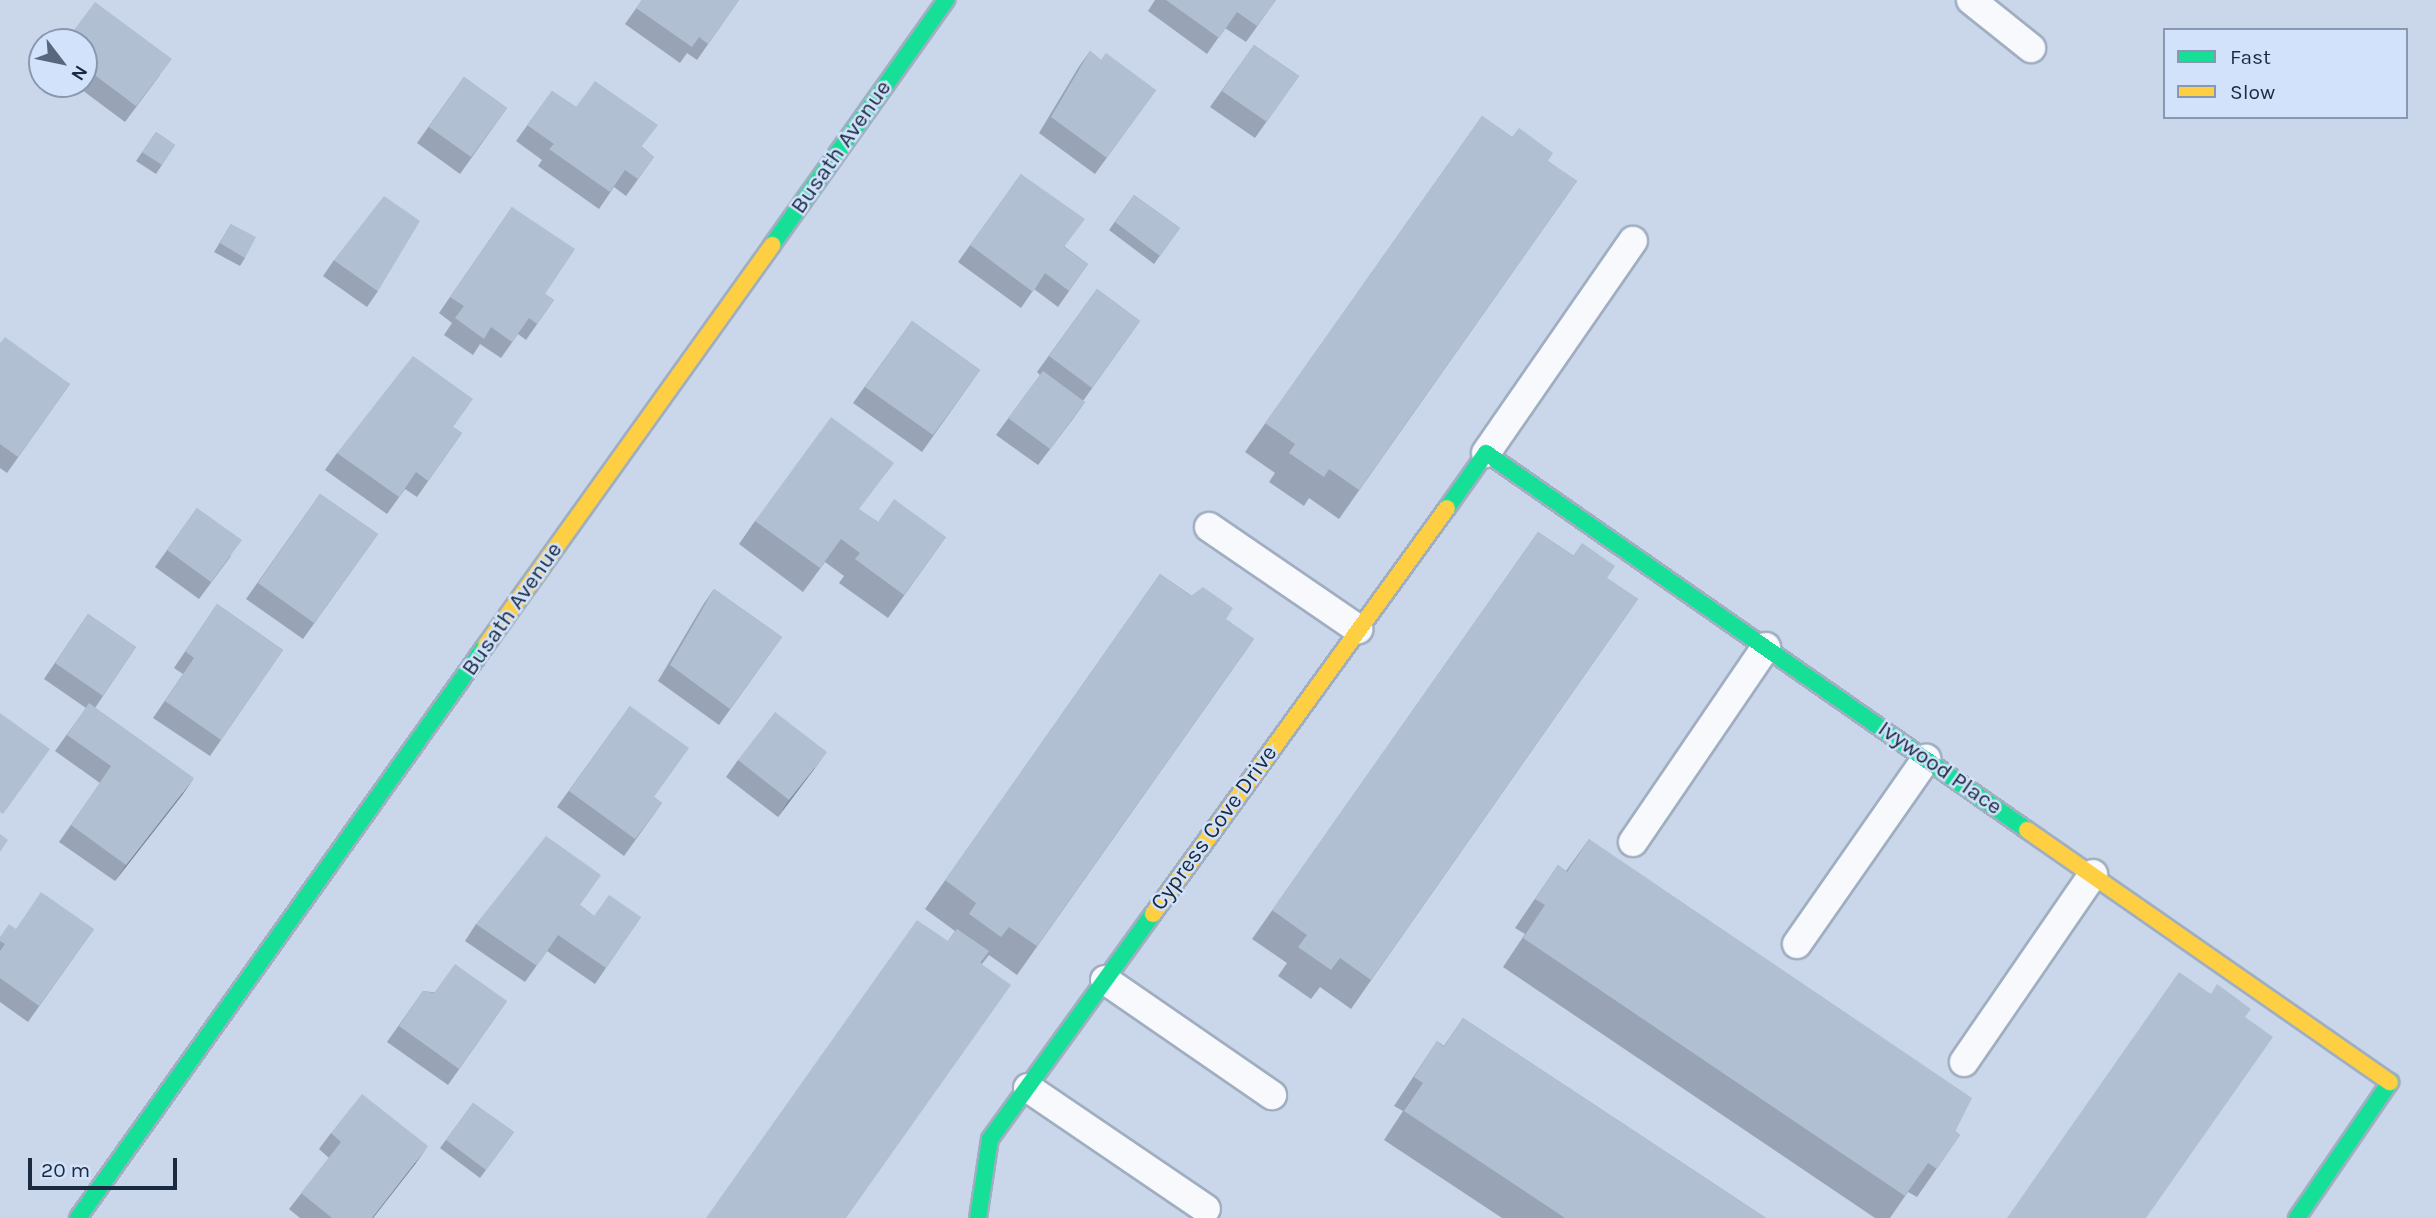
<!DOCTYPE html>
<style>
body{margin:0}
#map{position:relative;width:2436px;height:1218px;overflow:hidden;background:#cad7ea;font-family:Karla,sans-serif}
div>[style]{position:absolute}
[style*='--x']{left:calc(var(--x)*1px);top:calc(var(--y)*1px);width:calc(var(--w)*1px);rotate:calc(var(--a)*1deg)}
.roads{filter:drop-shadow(2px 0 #a0aec1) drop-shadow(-2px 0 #a0aec1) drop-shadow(0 2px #a0aec1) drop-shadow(0 -2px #a0aec1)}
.lane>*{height:28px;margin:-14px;padding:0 14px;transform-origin:14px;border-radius:14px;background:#f7f9fc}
.fast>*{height:16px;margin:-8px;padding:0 8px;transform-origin:8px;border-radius:8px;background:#16e098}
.slow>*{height:16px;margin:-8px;padding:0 8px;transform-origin:8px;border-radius:8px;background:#ffcf43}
.wall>*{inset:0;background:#98a4b5}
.shaded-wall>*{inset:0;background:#7c8693}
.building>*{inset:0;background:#b1bfd2}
span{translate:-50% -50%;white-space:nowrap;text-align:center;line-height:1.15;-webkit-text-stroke:5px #d1e2fa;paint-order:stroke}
.street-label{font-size:23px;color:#1a2a40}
.legend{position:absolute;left:2163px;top:28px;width:245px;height:91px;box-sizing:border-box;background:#d1e2fa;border:2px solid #8898b0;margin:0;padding:9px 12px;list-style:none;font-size:21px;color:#1a2a40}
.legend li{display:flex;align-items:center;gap:14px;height:35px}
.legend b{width:35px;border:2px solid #8898b0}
.north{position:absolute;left:28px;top:28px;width:70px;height:70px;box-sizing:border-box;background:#d1e2fa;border:2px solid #8898b0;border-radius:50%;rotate:122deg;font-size:19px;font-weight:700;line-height:28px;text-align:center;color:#1a2a40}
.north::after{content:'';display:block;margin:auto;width:24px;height:32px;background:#58677c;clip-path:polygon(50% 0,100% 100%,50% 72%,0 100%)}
.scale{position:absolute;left:28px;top:1158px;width:149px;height:32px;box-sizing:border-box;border:4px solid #1a2a40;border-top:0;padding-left:9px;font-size:21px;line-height:24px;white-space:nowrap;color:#1a2a40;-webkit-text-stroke:5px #d1e2fa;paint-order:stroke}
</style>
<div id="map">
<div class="roads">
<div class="lane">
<div style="--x:1971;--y:0;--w:77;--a:38.7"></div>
<div style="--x:1486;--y:453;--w:258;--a:-55.3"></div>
<div style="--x:1209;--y:527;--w:181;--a:34.4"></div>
<div style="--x:1633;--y:842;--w:236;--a:-55.7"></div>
<div style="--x:1797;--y:944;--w:226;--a:-55.1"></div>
<div style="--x:1105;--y:980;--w:203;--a:34.6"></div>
<div style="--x:1964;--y:1062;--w:228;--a:-55.5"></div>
<div style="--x:1028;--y:1088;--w:215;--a:34.2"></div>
</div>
<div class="fast">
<div style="--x:772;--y:245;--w:301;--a:-54.6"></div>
<div style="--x:1447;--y:508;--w:67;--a:-54.7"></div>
<div style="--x:1486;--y:453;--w:659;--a:34.87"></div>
<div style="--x:78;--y:1218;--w:703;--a:-54.55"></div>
<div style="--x:978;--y:1218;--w:80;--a:-81.4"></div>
<div style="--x:990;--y:1139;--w:278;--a:-54.1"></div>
<div style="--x:2297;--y:1218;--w:165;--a:-55.6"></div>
</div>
<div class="slow">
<div style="--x:486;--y:645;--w:492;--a:-54.4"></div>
<div style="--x:2027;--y:830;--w:442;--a:34.8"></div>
<div style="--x:1153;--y:914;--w:501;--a:-54.09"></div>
</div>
</div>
<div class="wall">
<div style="clip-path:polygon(642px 0,739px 0,697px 60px,687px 53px,680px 63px,625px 24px)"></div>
<div style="clip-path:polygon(1155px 0,1276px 0,1246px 42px,1225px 28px,1207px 54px,1148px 11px)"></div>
<div style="clip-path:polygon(84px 42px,160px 75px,125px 122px,74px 84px,84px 84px)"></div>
<div style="clip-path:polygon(1254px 45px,1299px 76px,1255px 138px,1210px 107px)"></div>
<div style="clip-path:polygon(1090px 51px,1101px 60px,1156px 90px,1095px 174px,1039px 133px,1078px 68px)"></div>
<div style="clip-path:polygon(464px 77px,507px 108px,460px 174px,417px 143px)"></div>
<div style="clip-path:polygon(552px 91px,576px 107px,642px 147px,654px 157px,626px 196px,614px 187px,599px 209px,538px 166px,542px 160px,516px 141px)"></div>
<div style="clip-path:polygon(1482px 116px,1512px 137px,1577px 181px,1339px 519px,1309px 498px,1304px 506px,1269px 482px,1275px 473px,1245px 452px)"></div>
<div style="clip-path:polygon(156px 132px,175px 145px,156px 174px,136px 161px)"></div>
<div style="clip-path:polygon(1021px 174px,1065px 247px,1088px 264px,1058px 307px,1034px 289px,1021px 308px,958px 262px)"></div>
<div style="clip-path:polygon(1134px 195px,1180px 228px,1154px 264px,1109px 230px)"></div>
<div style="clip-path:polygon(512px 207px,545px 294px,554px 300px,526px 340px,518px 334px,501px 358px,480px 344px,473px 355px,444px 335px,452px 323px,439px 313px)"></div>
<div style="clip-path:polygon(231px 224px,245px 258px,240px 266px,214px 252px)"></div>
<div style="clip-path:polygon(334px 260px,378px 291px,367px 307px,323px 276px)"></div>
<div style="clip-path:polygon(1097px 289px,1140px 321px,1083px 401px,1085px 402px,1073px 419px,1038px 465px,996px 435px,1040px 375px,1037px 372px)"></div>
<div style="clip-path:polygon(912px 321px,980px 370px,922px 452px,853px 403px)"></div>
<div style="clip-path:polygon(0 343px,70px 384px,7px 473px,0 468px)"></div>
<div style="clip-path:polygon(453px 427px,462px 433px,417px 497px,405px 489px,387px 514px,325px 470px,337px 453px)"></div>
<div style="clip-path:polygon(320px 494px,378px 534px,303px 639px,246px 599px)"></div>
<div style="clip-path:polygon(197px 508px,231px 556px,199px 599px,155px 567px)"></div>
<div style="clip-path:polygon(860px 510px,878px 522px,946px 537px,888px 618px,839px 583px,844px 576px,825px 562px,803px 592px,739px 544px,755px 521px)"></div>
<div style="clip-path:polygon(1538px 532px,1638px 599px,1351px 1009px,1320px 987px,1311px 999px,1278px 976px,1287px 963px,1252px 939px)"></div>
<div style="clip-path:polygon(1160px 574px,1254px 639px,1017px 975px,989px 955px,982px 964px,948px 941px,955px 931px,925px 909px)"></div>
<div style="clip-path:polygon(714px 589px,782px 637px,719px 725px,658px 681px,703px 605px)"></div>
<div style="clip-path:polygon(217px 604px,283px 650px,210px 756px,153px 718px,183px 674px,174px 668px)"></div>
<div style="clip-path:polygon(88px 614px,136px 647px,95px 708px,183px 794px,115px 881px,59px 842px,100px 783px,55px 751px,86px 708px,44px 679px)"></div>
<div style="clip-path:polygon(630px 706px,654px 797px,662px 803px,624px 856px,557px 807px)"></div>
<div style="clip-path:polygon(738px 760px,815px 768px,778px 817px,726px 777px)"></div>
<div style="clip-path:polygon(1589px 839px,1960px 1135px,1917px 1197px,1908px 1192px,1890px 1218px,1875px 1218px,1503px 967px,1525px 934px,1515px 928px,1558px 865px,1566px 871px)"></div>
<div style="clip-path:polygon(580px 905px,594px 916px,641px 917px,595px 984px,547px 951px,525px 982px,465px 941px,476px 924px)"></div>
<div style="clip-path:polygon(16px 929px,94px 929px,28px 1022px,0 1002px,0 937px)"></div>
<div style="clip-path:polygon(423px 991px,507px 1001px,448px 1085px,387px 1042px)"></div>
<div style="clip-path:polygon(1463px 1018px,1766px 1218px,1502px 1218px,1384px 1140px,1403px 1111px,1394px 1106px,1437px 1041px,1444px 1046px)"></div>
<div style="clip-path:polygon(473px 1103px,514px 1132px,480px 1178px,440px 1148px)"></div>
<div style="clip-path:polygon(331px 1133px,416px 1163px,373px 1218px,300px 1218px,289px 1209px,329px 1158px,319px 1149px)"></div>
</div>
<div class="shaded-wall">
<div style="clip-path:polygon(827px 752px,815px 768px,778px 817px,789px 800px)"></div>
<div style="clip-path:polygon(194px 778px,183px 794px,115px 881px,126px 865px)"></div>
<div style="clip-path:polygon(428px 1146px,416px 1163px,373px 1218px,372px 1218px)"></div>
</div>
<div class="building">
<div style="clip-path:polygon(642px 0,739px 0,708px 44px,699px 37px,692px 47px,636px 8px)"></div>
<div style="clip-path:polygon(1166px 0,1276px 0,1257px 26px,1237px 12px,1219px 38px)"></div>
<div style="clip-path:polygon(95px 2px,172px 59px,136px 106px,84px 67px,84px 42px,65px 42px)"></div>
<div style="clip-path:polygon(1254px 45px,1299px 76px,1267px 122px,1222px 91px)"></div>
<div style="clip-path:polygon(1090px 51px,1101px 60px,1106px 53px,1156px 90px,1107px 158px,1051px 117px)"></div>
<div style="clip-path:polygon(464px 77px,507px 108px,471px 157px,429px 127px)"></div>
<div style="clip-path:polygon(595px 81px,658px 125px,641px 147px,654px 157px,638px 179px,625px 170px,610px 192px,549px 149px,554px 144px,527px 125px,552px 91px,576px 107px)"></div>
<div style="clip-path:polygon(1482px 116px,1512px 137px,1519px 128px,1553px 153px,1548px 161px,1577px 181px,1359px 490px,1329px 469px,1324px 477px,1289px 453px,1295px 444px,1265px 423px)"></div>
<div style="clip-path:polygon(156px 132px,175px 145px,162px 165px,142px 152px)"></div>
<div style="clip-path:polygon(1021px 174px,1085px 219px,1064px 247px,1088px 264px,1069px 291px,1045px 273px,1033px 292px,970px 245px)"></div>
<div style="clip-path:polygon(1134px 195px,1180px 228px,1160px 256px,1115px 222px)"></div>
<div style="clip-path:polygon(384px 196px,420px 221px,378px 291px,334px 260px)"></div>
<div style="clip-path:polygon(512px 207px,575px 249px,545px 294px,554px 300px,537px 324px,529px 318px,512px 342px,491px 327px,484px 339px,455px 318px,464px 306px,450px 297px)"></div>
<div style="clip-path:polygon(231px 224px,256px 237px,245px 258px,220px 243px)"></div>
<div style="clip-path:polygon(1097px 289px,1140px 321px,1092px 388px,1049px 356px)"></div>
<div style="clip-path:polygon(912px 321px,980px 370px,933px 435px,865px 387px)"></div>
<div style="clip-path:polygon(5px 337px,70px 384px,18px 457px,0 444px,0 343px)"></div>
<div style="clip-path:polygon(413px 356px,473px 399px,453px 427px,462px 433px,428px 481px,416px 472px,399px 497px,337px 453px)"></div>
<div style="clip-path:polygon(1043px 371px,1085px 402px,1050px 449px,1008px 418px)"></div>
<div style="clip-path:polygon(831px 417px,894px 463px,859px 509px,878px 522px,894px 499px,946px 537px,904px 595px,855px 559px,860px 553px,841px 539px,820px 568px,755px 521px)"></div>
<div style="clip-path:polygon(320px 494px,378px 534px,314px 623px,258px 583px)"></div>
<div style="clip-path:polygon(197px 508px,242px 540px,211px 582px,167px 550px)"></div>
<div style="clip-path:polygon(1538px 532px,1573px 556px,1582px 543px,1615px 566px,1607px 578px,1638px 599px,1371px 980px,1340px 958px,1331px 970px,1298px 947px,1307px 935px,1272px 910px)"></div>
<div style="clip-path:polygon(1160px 574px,1191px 596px,1203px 587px,1233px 608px,1226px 619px,1254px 639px,1037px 946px,1009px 927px,1001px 937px,969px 914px,976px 903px,945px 880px)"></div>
<div style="clip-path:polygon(714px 589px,782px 637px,730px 709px,670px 665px)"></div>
<div style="clip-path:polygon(217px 604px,283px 650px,221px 740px,165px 701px,194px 658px,185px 651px)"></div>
<div style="clip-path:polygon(88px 614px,136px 647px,103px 696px,55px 663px)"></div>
<div style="clip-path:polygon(89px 703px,194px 778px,126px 865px,71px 825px,111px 766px,67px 735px)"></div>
<div style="clip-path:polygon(630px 706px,689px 748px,654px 797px,662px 803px,635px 839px,569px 791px)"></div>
<div style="clip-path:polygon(775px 712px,827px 752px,789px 800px,738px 760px)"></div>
<div style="clip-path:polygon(0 713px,50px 749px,3px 814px,0 812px)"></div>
<div style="clip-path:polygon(0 834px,8px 840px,0 852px)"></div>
<div style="clip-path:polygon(546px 836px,601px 875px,580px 905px,594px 916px,609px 895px,641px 917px,606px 968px,558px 935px,537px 966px,476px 924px)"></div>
<div style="clip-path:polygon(1589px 839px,1972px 1098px,1955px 1132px,1960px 1135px,1937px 1169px,1928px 1163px,1905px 1196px,1523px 938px,1545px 905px,1535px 899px,1558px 865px,1567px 872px)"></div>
<div style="clip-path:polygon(41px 892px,94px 929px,39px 1006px,0 978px,0 951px,5px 944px,0 941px,0 937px,9px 924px,16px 929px)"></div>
<div style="clip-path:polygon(917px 920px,948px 941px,957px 929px,989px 951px,980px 963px,1011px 985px,846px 1218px,706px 1218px)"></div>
<div style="clip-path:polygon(455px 964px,507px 1001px,459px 1069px,399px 1026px,423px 991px,434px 993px)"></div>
<div style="clip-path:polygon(2179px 972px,2211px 994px,2217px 984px,2251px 1009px,2245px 1017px,2273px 1037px,2146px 1218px,2007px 1218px)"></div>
<div style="clip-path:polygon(1463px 1018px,1766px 1218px,1565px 1218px,1404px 1111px,1423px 1083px,1414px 1077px,1437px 1041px,1444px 1047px)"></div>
<div style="clip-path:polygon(362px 1094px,428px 1146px,372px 1218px,332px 1218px,301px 1193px,341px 1142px,331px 1133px)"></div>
<div style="clip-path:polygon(473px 1103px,514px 1132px,486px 1170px,446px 1140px)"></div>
</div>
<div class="street-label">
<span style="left:841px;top:147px;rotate:-55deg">Busath Avenue</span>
<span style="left:512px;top:609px;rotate:-55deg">Busath Avenue</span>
<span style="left:1940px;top:768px;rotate:35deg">Ivywood Place</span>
<span style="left:1214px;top:828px;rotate:-54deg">Cypress Cove Drive</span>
</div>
<ul class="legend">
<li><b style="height:9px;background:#16e098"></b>Fast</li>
<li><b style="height:9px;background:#ffcf43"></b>Slow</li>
</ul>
<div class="north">N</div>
<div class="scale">20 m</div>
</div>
